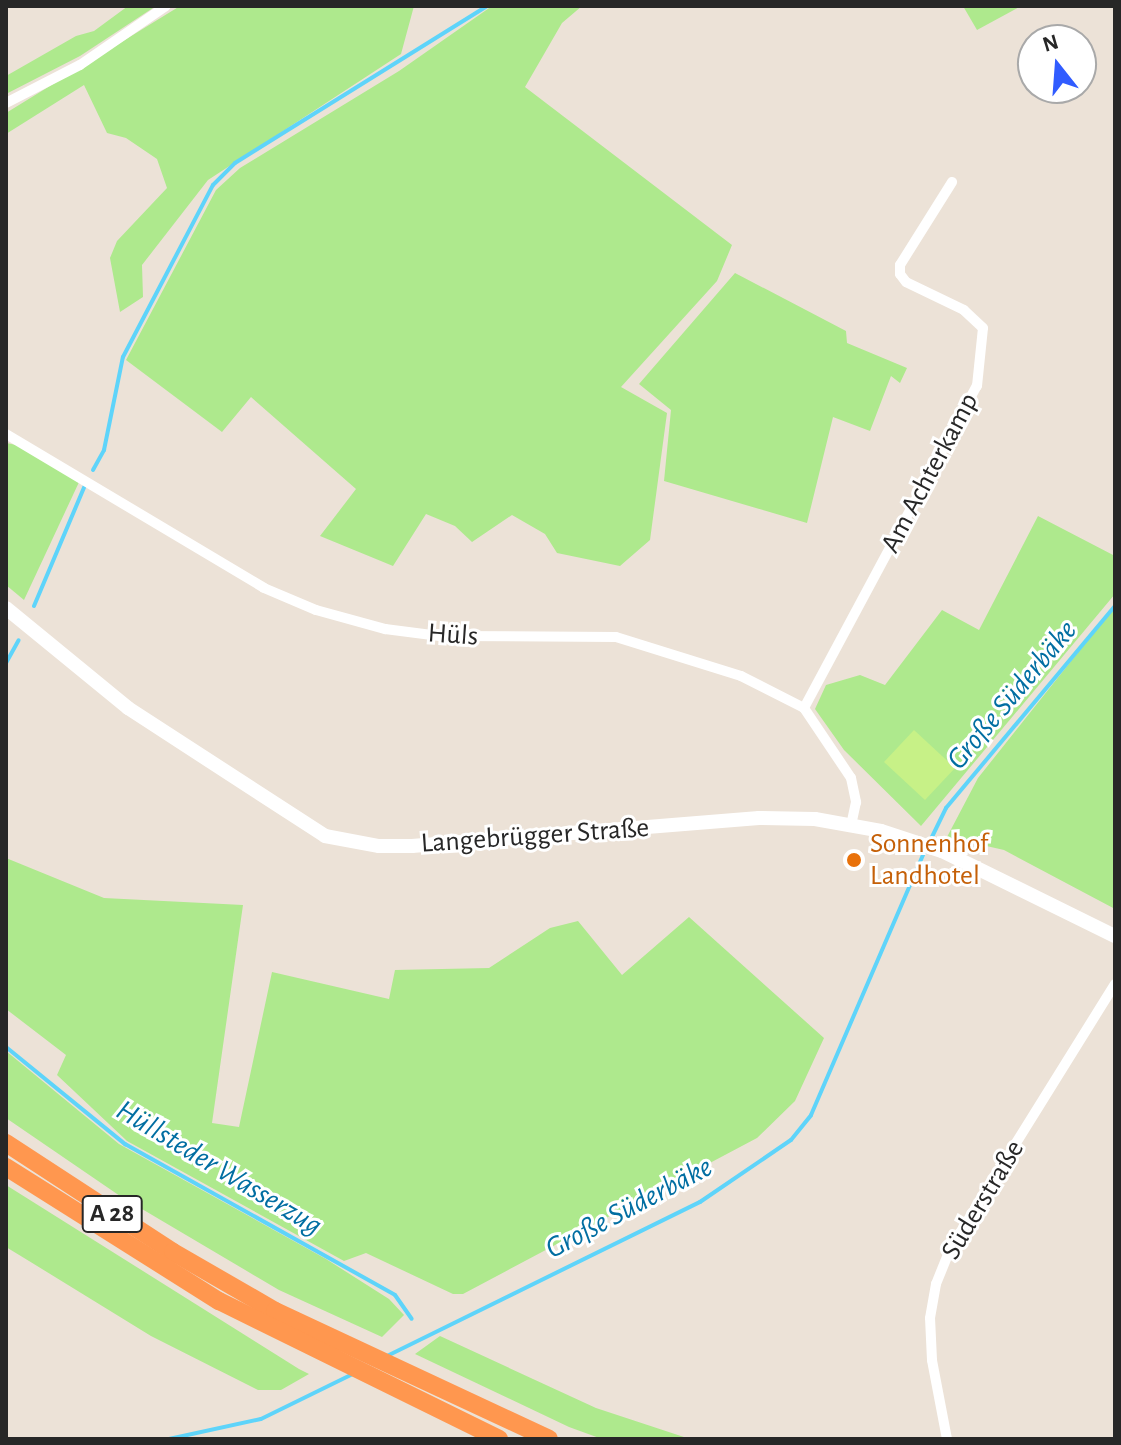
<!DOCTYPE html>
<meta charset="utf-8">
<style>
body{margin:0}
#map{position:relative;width:1121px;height:1445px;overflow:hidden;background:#ece2d7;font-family:"Alegreya Sans",sans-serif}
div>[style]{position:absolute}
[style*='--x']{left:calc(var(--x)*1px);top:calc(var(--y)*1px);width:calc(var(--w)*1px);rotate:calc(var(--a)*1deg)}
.green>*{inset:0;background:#aee98d}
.pitch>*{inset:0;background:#c7f187}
.stream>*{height:4px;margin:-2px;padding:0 2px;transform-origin:2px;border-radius:2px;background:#5ed4fa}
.street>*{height:10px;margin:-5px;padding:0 5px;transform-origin:5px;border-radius:5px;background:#fff}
.secondary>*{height:14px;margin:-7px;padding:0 7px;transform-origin:7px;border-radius:7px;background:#fff}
.highway>*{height:18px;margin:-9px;padding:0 9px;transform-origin:9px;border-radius:9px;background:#ff974f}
.dots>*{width:22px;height:22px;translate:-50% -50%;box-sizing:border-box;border:4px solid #fff;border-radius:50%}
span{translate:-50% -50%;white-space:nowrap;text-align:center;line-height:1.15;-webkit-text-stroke:6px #fff;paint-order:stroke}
.shield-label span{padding:2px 6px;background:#fff;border:2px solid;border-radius:6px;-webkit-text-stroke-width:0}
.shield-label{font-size:26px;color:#272727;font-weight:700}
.street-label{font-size:28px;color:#272727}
.food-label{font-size:28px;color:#c56008}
.left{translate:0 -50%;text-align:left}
.water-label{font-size:30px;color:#016ea2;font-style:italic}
.frame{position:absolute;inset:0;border:8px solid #272727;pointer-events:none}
.north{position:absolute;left:1017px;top:24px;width:80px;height:80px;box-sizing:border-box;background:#fff;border:2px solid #a9a9a9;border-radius:50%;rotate:343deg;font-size:22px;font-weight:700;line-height:32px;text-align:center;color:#272727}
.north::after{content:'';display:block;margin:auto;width:28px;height:36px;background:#315cff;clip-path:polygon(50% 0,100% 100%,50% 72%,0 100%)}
</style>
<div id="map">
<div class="green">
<div style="clip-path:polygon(128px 6px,156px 6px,80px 56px,6px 94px,6px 76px,76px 36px,94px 31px)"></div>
<div style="clip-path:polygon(180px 6px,414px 6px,401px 54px,208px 180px,142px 265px,143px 297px,120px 312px,110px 258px,117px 241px,167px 188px,157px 159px,126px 138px,107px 133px,84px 85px,6px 134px,6px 113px)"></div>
<div style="clip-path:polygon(492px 6px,582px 6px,562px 23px,525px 87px,732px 245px,717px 281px,621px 387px,667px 413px,650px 540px,620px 566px,557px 553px,545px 534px,512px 515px,472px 542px,455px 526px,426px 514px,393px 566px,320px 536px,356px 489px,251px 397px,222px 432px,126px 360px,216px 190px,240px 168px,399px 71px)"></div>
<div style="clip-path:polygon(963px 6px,1021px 6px,977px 30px)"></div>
<div style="clip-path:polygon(735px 273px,846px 331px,847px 343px,907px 368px,900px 383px,891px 376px,870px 431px,833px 417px,807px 523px,664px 481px,671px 410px,639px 384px)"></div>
<div style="clip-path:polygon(6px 443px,22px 446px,80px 480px,24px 600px,6px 585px)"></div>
<div style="clip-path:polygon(1038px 516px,1115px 556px,1115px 594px,921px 826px,844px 750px,815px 709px,826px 685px,860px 675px,885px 685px,942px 610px,979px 630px)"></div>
<div style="clip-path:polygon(1115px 606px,1115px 909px,1004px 850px,947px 837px,978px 778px)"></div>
<div style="clip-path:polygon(6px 858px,104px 898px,243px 905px,212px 1123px,239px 1127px,272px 972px,389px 999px,395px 970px,489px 968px,550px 928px,578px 921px,622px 975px,689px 917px,824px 1038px,795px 1101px,757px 1138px,463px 1294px,453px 1294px,366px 1253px,344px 1261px,127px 1141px,57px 1075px,66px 1055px,6px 1009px)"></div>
<div style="clip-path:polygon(6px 1051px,119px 1144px,326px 1259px,389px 1299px,404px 1315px,382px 1337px,279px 1290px,120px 1196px,6px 1118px)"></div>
<div style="clip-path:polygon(6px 1185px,299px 1369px,309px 1374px,281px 1390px,258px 1390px,151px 1336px,29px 1261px,6px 1247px)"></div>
<div style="clip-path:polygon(440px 1336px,596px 1408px,690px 1439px,602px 1439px,569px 1427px,415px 1354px)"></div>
</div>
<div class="pitch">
<div style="clip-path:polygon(914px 730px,955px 768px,925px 800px,884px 762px)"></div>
</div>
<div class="stream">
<div style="--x:93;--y:470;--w:23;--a:-61"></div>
<div style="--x:104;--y:450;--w:95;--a:-78.5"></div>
<div style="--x:123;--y:357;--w:194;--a:-62.4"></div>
<div style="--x:213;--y:185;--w:31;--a:-45"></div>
<div style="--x:235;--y:163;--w:297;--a:-31.9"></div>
<div style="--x:34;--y:606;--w:131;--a:-67.1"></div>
<div style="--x:6;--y:663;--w:26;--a:-61"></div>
<div style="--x:929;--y:843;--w:39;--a:-64"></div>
<div style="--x:946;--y:808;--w:263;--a:-50.1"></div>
<div style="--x:6;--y:1047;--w:154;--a:39.2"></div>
<div style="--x:125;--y:1144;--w:309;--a:29.2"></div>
<div style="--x:395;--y:1295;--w:29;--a:55"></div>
<div style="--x:387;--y:1356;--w:349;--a:-26.2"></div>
<div style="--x:700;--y:1202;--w:110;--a:-34.3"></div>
<div style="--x:791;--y:1140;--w:32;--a:-51"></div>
<div style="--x:811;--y:1115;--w:288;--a:-66.7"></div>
<div style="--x:169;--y:1439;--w:94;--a:-12.3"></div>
<div style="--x:261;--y:1419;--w:105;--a:-26.1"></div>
</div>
<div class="street">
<div style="--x:6;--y:103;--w:83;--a:-27.2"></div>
<div style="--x:80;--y:65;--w:104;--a:-34.5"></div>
<div style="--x:6;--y:434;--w:300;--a:30.8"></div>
<div style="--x:264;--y:588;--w:56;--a:22.9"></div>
<div style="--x:316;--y:610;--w:72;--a:15.4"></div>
<div style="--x:385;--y:629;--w:55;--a:7.3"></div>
<div style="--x:440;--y:636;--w:176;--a:0.3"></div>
<div style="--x:616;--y:637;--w:131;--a:17.3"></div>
<div style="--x:741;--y:676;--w:71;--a:26.9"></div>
<div style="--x:804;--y:708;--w:84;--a:56.1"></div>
<div style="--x:851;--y:778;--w:25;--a:78"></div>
<div style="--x:856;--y:802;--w:24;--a:102"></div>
<div style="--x:804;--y:708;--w:366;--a:-61.8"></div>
<div style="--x:977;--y:386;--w:58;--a:-84.1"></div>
<div style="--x:983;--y:328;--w:26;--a:-137"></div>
<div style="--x:964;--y:310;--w:64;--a:-154.2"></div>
<div style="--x:906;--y:282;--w:10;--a:-127"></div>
<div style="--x:900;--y:274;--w:9;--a:-90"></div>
<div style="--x:900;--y:265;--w:98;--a:-57.9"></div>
<div style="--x:947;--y:1439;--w:80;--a:-100.8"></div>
<div style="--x:932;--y:1360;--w:42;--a:-92.7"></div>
<div style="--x:930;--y:1318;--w:35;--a:-80"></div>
<div style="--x:936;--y:1284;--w:38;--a:-68"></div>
<div style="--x:950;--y:1249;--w:312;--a:-58.1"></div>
</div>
<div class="secondary">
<div style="--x:6;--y:608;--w:158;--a:39.3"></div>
<div style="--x:128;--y:708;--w:235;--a:33"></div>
<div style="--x:325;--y:836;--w:55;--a:10.5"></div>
<div style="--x:379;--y:846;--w:33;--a:0"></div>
<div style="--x:412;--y:846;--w:348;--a:-4.6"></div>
<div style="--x:759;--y:818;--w:56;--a:1"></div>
<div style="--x:815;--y:819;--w:67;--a:10.3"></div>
<div style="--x:881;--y:831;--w:64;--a:18.2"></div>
<div style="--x:942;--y:851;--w:193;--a:26.2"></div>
</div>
<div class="highway">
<div style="--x:6;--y:1143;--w:199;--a:33.1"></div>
<div style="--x:173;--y:1252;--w:118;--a:30"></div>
<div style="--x:275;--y:1311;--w:302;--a:25"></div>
<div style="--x:6;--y:1167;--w:252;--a:32.2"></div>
<div style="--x:219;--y:1301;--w:312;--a:26.2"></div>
</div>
<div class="dots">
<div style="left:854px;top:860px;background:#e8710a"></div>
</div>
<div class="shield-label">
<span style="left:112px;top:1214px">A 28</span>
</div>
<div class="street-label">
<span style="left:930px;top:473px;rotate:-62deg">Am Achterkamp</span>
<span style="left:453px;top:635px;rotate:4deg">Hüls</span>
<span style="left:535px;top:836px;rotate:-4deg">Langebrügger Straße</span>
<span style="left:983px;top:1200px;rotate:-59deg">Süderstraße</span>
</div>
<div class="food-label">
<span class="left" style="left:870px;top:860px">Sonnenhof<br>Landhotel</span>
</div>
<div class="water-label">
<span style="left:1012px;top:695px;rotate:-50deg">Große Süderbäke</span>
<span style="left:219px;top:1168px;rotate:31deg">Hüllsteder Wasserzug</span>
<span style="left:629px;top:1208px;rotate:-28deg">Große Süderbäke</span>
</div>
<div class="frame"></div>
<div class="north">N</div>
</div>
